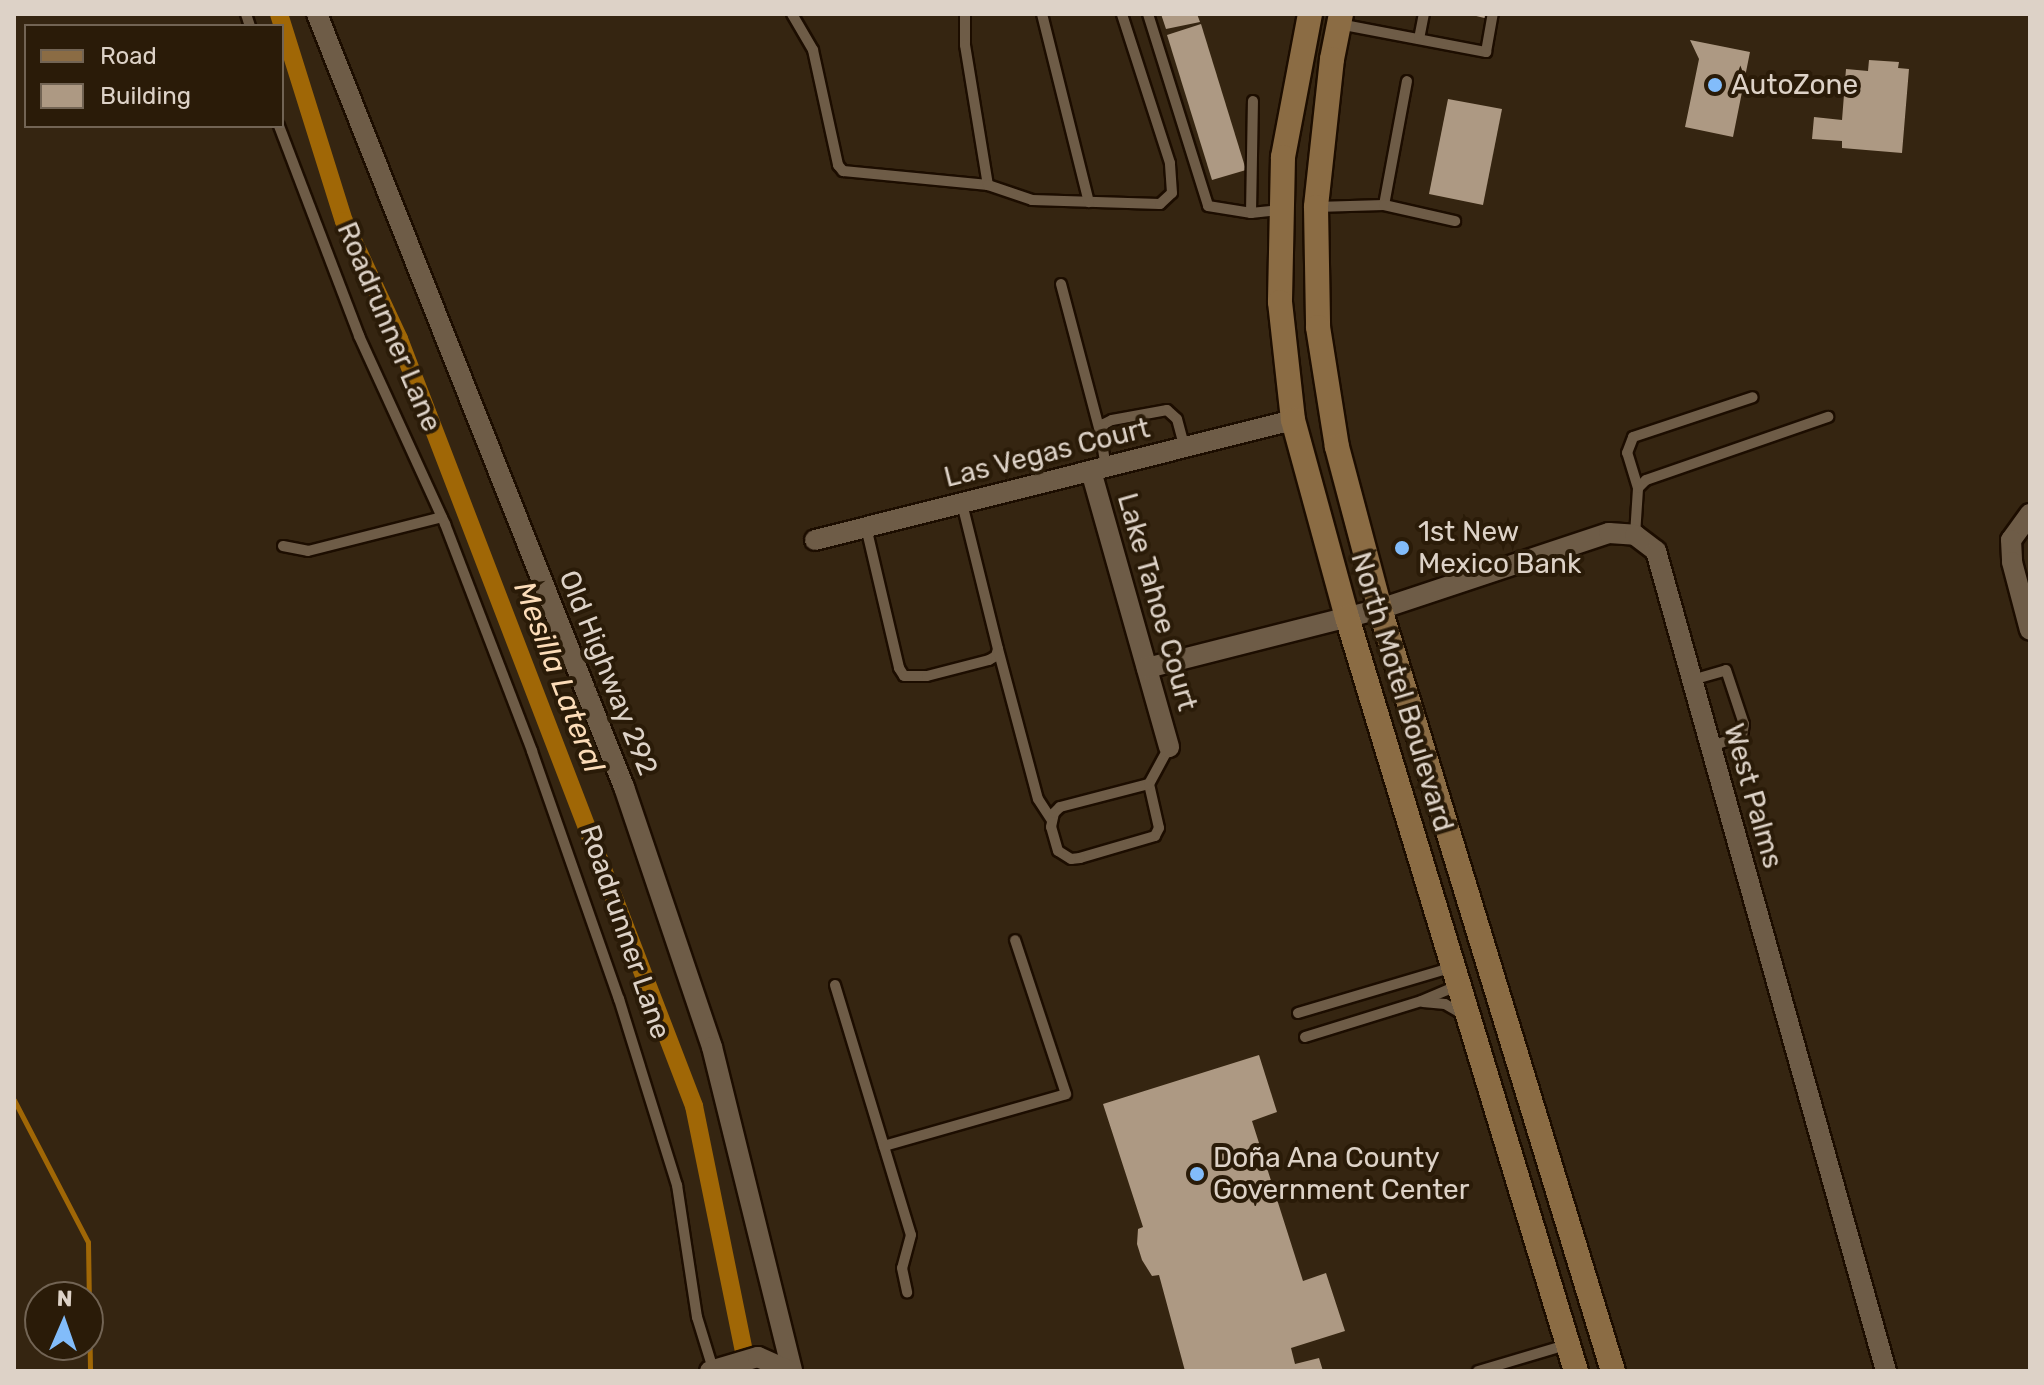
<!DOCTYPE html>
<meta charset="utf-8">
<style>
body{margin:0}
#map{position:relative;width:2044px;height:1385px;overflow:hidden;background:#352511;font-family:Rubik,sans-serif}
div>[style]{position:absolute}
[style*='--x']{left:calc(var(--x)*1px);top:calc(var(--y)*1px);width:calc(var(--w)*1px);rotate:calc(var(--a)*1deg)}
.stream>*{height:5px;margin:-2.5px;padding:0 2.5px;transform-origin:2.5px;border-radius:2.5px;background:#a06706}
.canal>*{height:18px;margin:-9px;padding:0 9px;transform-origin:9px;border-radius:9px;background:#a06706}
.building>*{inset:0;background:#ad9983}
.roads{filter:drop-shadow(2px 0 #1c0d00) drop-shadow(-2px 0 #1c0d00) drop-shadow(0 2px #1c0d00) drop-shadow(0 -2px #1c0d00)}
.lane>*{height:10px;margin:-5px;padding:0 5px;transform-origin:5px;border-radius:5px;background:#6e5c47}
.street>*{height:20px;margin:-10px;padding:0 10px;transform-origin:10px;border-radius:10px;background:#6e5c47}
.secondary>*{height:24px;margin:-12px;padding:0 12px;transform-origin:12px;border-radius:12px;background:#8b6c44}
.dots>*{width:22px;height:22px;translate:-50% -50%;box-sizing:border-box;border:4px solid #2a1b08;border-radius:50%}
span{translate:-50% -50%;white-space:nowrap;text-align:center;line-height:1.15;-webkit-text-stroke:8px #2a1b08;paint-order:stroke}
.poi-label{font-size:28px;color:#ddd2c7}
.left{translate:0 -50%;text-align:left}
.street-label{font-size:28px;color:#ddd2c7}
.water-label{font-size:30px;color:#fcdcb8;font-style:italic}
.frame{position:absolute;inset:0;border:16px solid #ddd2c7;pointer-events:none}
.legend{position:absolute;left:24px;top:24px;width:260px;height:104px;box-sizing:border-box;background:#2a1b08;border:2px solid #726454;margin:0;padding:10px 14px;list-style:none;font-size:24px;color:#ddd2c7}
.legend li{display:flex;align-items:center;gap:16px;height:40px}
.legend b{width:40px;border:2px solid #726454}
.north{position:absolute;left:24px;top:1281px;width:80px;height:80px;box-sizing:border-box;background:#2a1b08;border:2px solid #726454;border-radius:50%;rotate:2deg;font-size:22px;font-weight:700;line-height:32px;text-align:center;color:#ddd2c7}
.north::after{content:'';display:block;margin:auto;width:28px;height:36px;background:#82bcfa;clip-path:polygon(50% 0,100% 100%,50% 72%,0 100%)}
</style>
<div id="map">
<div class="stream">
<div style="--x:14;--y:1100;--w:160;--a:62.5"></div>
<div style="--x:88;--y:1242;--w:129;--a:89.1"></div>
</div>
<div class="canal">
<div style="--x:279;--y:14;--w:217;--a:72.6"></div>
<div style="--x:344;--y:221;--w:130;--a:65"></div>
<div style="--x:399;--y:339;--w:822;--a:68.96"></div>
<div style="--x:694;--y:1106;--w:270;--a:78.5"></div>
</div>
<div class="building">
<div style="clip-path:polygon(1161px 14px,1197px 14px,1200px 22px,1166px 29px)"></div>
<div style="clip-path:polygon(1468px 14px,1498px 14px,1497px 21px)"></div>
<div style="clip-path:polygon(1201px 24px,1246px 170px,1212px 180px,1167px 35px)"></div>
<div style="clip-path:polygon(1690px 40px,1750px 52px,1733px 137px,1685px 127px,1699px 59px)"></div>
<div style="clip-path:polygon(1869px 60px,1899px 62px,1898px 68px,1909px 69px,1902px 153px,1842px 148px,1842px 141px,1812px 139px,1814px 117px,1842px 120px,1846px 69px,1868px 71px)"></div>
<div style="clip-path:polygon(1448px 99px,1502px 109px,1483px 205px,1429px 194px)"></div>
<div style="clip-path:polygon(1259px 1055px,1277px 1112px,1252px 1121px,1303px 1281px,1326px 1273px,1345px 1331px,1291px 1348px,1295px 1364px,1319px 1358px,1323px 1371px,1185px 1371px,1159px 1275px,1152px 1276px,1142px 1260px,1137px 1244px,1138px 1229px,1143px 1227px,1103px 1104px)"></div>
</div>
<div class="roads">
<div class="lane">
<div style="--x:246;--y:14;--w:13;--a:72"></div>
<div style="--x:792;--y:14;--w:42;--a:59.7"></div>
<div style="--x:813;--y:50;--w:118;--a:77.7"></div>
<div style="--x:838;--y:165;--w:8;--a:50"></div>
<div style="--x:843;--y:171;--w:146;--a:5.5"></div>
<div style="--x:965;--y:14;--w:31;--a:90"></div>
<div style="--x:965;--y:45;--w:142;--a:80.7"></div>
<div style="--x:988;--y:185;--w:46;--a:18.8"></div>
<div style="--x:1032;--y:200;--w:128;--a:1.8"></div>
<div style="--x:1160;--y:204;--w:16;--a:-43"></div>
<div style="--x:1172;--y:193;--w:30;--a:-94"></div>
<div style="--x:1170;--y:163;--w:157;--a:-107.9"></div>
<div style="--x:1042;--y:14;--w:194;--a:76"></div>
<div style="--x:1148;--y:14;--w:201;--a:72.6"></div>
<div style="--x:1208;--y:206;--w:44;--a:9.2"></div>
<div style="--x:1251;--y:213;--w:30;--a:-6"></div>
<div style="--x:1339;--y:24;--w:150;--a:10.8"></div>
<div style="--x:1486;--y:52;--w:39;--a:-80"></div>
<div style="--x:1419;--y:39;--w:25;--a:-79"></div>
<div style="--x:279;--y:126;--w:225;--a:69.1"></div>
<div style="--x:359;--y:336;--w:207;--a:65.4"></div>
<div style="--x:445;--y:524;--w:243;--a:69"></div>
<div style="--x:532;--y:751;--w:263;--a:70.7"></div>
<div style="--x:619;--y:999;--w:195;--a:72.7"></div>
<div style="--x:677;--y:1185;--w:134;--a:81.4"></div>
<div style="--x:697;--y:1317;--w:54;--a:72.9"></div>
<div style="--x:1384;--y:205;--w:126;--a:-79.5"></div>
<div style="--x:1316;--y:207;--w:68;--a:-1.7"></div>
<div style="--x:1384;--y:205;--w:73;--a:12.7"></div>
<div style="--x:1251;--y:213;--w:112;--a:-89"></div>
<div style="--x:1061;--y:284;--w:153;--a:75.2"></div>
<div style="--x:1106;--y:468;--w:36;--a:-99"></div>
<div style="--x:1100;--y:432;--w:9;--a:-63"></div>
<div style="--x:1104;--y:424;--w:9;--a:-27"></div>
<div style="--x:1112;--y:420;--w:56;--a:-10.3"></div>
<div style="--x:1167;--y:410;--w:13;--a:42"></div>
<div style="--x:1177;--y:419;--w:30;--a:75"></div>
<div style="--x:1638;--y:488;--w:37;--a:-107"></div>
<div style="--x:1627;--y:453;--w:17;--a:-69"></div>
<div style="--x:1633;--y:437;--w:126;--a:-18.4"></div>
<div style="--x:866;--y:527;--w:145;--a:76.8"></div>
<div style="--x:899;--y:668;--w:9;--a:58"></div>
<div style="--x:904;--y:676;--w:23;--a:0"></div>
<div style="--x:927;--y:676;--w:64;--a:-14.5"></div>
<div style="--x:989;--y:660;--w:8;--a:-30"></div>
<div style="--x:996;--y:656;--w:7;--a:-74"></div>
<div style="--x:998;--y:649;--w:150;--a:-103.9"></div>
<div style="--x:1635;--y:535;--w:47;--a:-86.3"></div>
<div style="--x:1638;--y:488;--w:11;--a:-45"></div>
<div style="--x:1646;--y:480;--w:193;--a:-19.1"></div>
<div style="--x:283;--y:546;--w:25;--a:11"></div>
<div style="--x:308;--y:551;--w:138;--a:-14.2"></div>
<div style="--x:998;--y:649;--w:155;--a:75.1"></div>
<div style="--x:1038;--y:799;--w:24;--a:57"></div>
<div style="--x:1692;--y:680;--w:35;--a:-16"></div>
<div style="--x:1726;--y:670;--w:57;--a:71.6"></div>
<div style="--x:1744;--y:724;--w:12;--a:99"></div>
<div style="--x:1742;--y:736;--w:33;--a:162"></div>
<div style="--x:1149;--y:784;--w:45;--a:77.2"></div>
<div style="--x:1159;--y:828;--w:9;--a:117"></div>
<div style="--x:1155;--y:836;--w:78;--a:163.7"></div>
<div style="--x:1080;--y:858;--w:9;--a:174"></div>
<div style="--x:1071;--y:859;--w:15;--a:-148"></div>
<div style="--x:1058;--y:851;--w:25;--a:-106"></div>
<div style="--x:1051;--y:827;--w:14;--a:-78"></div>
<div style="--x:1054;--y:813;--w:8;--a:-45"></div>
<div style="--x:1060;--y:807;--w:92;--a:-14.5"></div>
<div style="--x:1149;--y:784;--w:42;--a:-61.6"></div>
<div style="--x:835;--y:985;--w:261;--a:73.1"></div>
<div style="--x:911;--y:1235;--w:34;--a:105"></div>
<div style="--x:902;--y:1268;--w:25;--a:78"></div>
<div style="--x:1423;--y:1002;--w:22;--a:5"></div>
<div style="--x:1445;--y:1004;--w:22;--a:30"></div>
<div style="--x:1298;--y:1013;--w:162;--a:-16.5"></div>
<div style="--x:1305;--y:1037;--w:121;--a:-17.2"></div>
<div style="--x:1421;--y:1001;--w:41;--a:-22.8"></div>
<div style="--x:884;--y:1146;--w:189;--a:-15.9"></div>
<div style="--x:1066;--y:1094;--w:162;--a:-108.3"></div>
<div style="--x:1478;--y:1371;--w:92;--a:-16.5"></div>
</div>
<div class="street">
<div style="--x:317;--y:14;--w:832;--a:68.34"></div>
<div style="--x:624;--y:787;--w:274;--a:71.3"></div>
<div style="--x:712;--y:1047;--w:334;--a:76.1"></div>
<div style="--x:1091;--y:471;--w:287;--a:74.2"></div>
<div style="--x:2030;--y:514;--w:32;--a:126"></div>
<div style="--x:2011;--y:540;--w:22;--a:87"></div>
<div style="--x:2012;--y:562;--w:70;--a:75.2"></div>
<div style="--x:815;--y:540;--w:493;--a:-14.1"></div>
<div style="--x:1147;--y:668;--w:240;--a:-14.2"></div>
<div style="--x:1380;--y:609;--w:241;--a:-18.4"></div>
<div style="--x:1609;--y:533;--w:26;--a:4"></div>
<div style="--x:1635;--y:535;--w:26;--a:37"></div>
<div style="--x:1656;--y:551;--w:852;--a:74.33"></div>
<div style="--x:710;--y:1371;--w:50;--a:-16.3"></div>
<div style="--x:758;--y:1357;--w:35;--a:24"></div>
</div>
<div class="secondary">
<div style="--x:1310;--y:14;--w:146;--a:100.7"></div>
<div style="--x:1283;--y:157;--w:145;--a:91.2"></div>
<div style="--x:1280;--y:302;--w:119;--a:83.7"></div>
<div style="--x:1293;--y:420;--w:204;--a:74.7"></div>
<div style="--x:1347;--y:617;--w:788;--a:73.11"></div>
<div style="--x:1341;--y:14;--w:46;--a:101.3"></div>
<div style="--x:1332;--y:59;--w:149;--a:96.2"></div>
<div style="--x:1316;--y:207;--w:120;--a:89"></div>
<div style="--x:1318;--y:327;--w:121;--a:81"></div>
<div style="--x:1337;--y:447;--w:168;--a:75.1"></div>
<div style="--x:1380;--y:609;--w:797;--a:73"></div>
</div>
</div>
<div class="dots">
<div style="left:1715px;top:85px;background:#82bcfa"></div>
<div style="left:1402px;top:548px;background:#82bcfa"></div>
<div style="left:1197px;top:1174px;background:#82bcfa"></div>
</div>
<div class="poi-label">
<span class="left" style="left:1731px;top:85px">AutoZone</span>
<span class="left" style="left:1418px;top:548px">1st New<br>Mexico Bank</span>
<span class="left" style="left:1213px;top:1174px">Doña Ana County<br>Government Center</span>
</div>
<div class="street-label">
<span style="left:389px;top:327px;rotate:67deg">Roadrunner Lane</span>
<span style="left:1047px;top:453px;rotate:-14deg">Las Vegas Court</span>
<span style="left:1157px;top:602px;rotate:74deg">Lake Tahoe Court</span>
<span style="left:608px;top:673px;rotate:68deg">Old Highway 292</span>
<span style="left:1402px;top:692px;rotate:73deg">North Motel Boulevard</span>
<span style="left:1753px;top:796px;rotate:74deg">West Palms</span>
<span style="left:625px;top:932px;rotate:71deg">Roadrunner Lane</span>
</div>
<div class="water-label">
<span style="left:559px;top:677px;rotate:69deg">Mesilla Lateral</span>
</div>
<div class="frame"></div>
<ul class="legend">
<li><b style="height:10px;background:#8b6c44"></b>Road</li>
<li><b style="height:22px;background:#ad9983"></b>Building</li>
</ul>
<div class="north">N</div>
</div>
